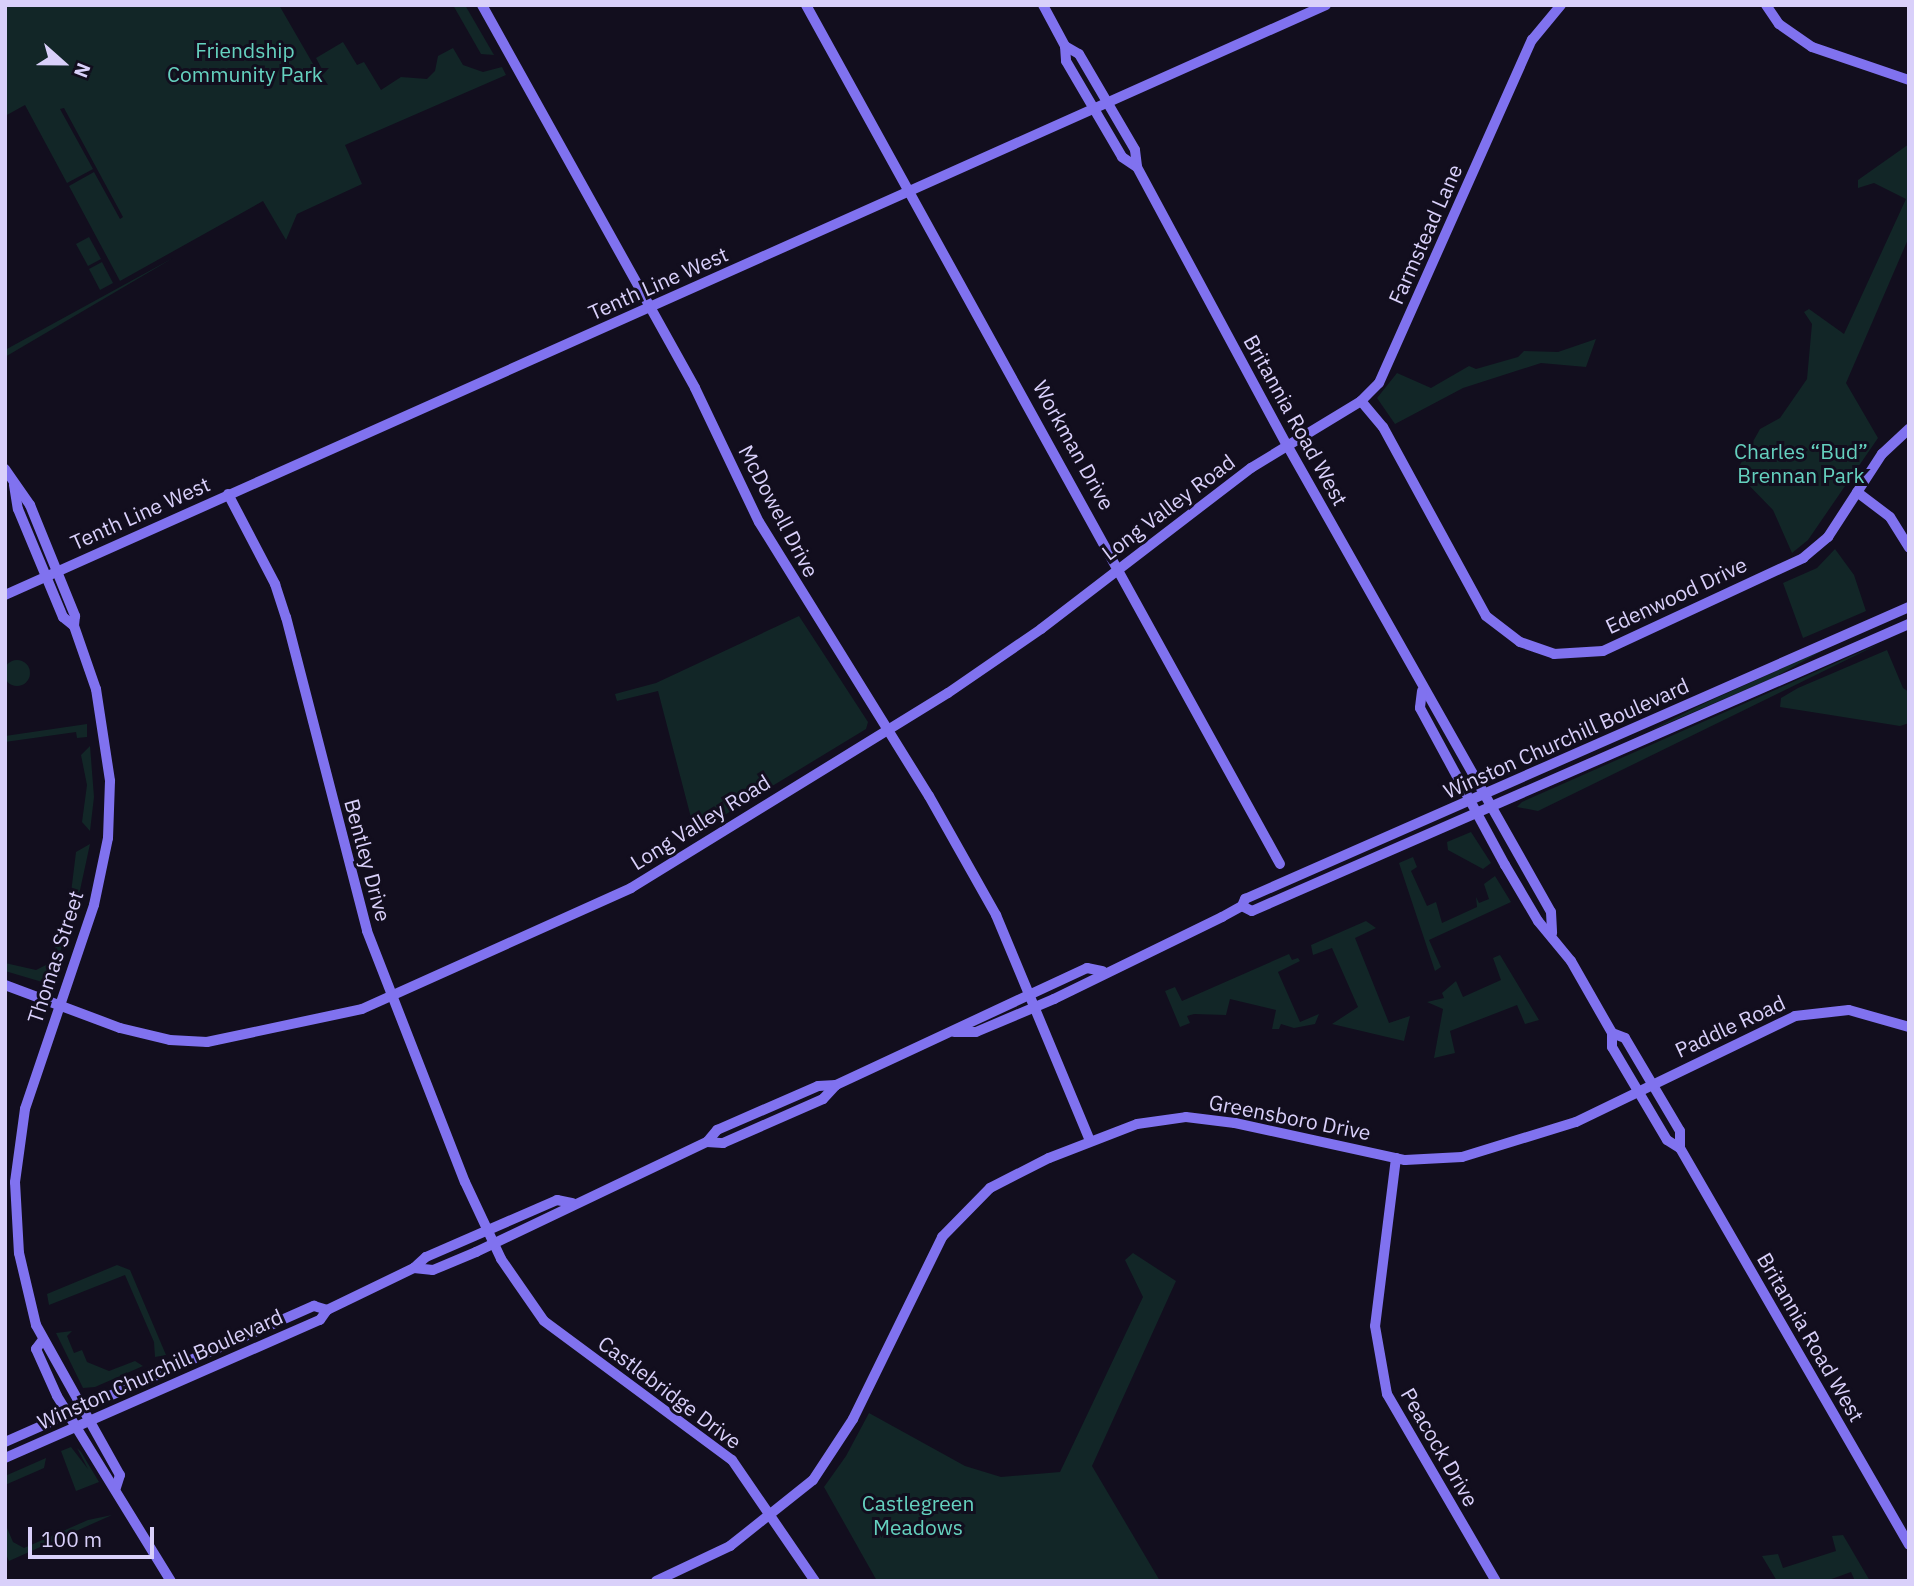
<!DOCTYPE html>
<meta charset="utf-8">
<style>
body{margin:0}
#map{position:relative;width:1914px;height:1586px;overflow:hidden;background:#120e1e;font-family:"IBM Plex Sans",sans-serif}
div>[style]{position:absolute}
[style*='--x']{left:calc(var(--x)*1px);top:calc(var(--y)*1px);width:calc(var(--w)*1px);rotate:calc(var(--a)*1deg)}
.green>*{inset:0;background:#122627}
.round{border-radius:50%}
.secondary>*{height:10px;margin:-5px;padding:0 5px;transform-origin:5px;border-radius:5px;background:#8072ef}
span{translate:-50% -50%;white-space:nowrap;text-align:center;line-height:1.15;-webkit-text-stroke:6px #120e1e;paint-order:stroke}
.park-label{font-size:21px;color:#65d1bf}
.street-label{font-size:21px;color:#d9d0fa}
.frame{position:absolute;inset:0;border:7px solid #d9d0fa;pointer-events:none}
.north{position:absolute;left:28px;top:28px;width:70px;height:70px;-webkit-text-stroke:5px #120e1e;paint-order:stroke;rotate:111deg;font-size:19px;font-weight:700;line-height:28px;text-align:center;color:#d9d0fa}
.north::after{content:'';display:block;margin:auto;width:24px;height:32px;background:#d9d0fa;clip-path:polygon(50% 0,100% 100%,50% 72%,0 100%)}
.scale{position:absolute;left:28px;top:1527px;width:126px;height:32px;box-sizing:border-box;border:4px solid #d9d0fa;border-top:0;padding-left:9px;font-size:21px;line-height:24px;white-space:nowrap;color:#d9d0fa;-webkit-text-stroke:5px #120e1e;paint-order:stroke}
</style>
<div id="map">
<div class="green">
<div style="clip-path:polygon(5px 5px,279px 5px,320px 76px,323px 71px,316px 58px,343px 42px,357px 65px,364px 62px,381px 90px,401px 77px,427px 79px,435px 71px,438px 56px,453px 48px,463px 65px,483px 72px,502px 67px,506px 75px,345px 145px,362px 184px,297px 214px,286px 240px,263px 201px,120px 281px,69px 186px,94px 172px,120px 219px,123px 217px,64px 108px,60px 109px,93px 169px,67px 183px,25px 105px,5px 116px)"></div>
<div style="clip-path:polygon(453px 5px,465px 5px,494px 55px,481px 54px)"></div>
<div style="clip-path:polygon(1909px 144px,1909px 237px,1846px 383px,1878px 438px,1808px 540px,1792px 553px,1773px 510px,1736px 472px,1760px 429px,1780px 418px,1807px 379px,1812px 324px,1804px 312px,1809px 309px,1844px 334px,1906px 199px,1874px 183px,1858px 188px,1858px 180px)"></div>
<div style="clip-path:polygon(89px 237px,101px 259px,88px 266px,76px 244px)"></div>
<div style="clip-path:polygon(173px 258px,5px 357px,5px 350px)"></div>
<div style="clip-path:polygon(102px 262px,113px 283px,100px 290px,89px 269px)"></div>
<div style="clip-path:polygon(1596px 339px,1586px 367px,1541px 363px,1463px 388px,1395px 424px,1377px 398px,1397px 373px,1431px 388px,1469px 366px,1476px 369px,1518px 357px,1524px 351px,1558px 352px)"></div>
<div style="clip-path:polygon(1835px 549px,1854px 575px,1866px 611px,1803px 638px,1783px 583px,1817px 568px)"></div>
<div style="clip-path:polygon(799px 616px,868px 722px,866px 729px,695px 833px,658px 691px,617px 701px,615px 694px,656px 683px)"></div>
<div style="clip-path:polygon(1883px 642px,1538px 811px,1517px 807px,1522px 802px)"></div>
<div style="clip-path:polygon(1829px 647px,1773px 678px,1647px 732px,1705px 703px)"></div>
<div style="clip-path:polygon(1887px 650px,1903px 688px,1909px 692px,1909px 723px,1900px 726px,1780px 707px,1781px 698px,1798px 688px)"></div>
<div class="round" style="left:4px;top:660px;width:26px;height:26px"></div>
<div style="clip-path:polygon(87px 724px,87px 737px,77px 738px,76px 732px,5px 742px,5px 736px)"></div>
<div style="clip-path:polygon(90px 746px,94px 797px,90px 831px,82px 822px,87px 785px,81px 755px)"></div>
<div style="clip-path:polygon(1471px 832px,1491px 863px,1483px 869px,1448px 850px,1447px 842px)"></div>
<div style="clip-path:polygon(90px 844px,77px 904px,49px 984px,5px 971px,5px 963px,36px 970px,50px 963px,69px 909px,76px 852px)"></div>
<div style="clip-path:polygon(1413px 857px,1417px 867px,1411px 871px,1427px 906px,1436px 902px,1442px 923px,1477px 907px,1476px 897px,1479px 903px,1489px 899px,1484px 884px,1495px 876px,1511px 902px,1429px 940px,1441px 967px,1435px 971px,1399px 863px)"></div>
<div style="clip-path:polygon(1366px 921px,1376px 928px,1355px 938px,1389px 1023px,1410px 1016px,1404px 1041px,1332px 1024px,1358px 1007px,1332px 948px,1313px 955px,1311px 945px)"></div>
<div style="clip-path:polygon(1289px 954px,1292px 960px,1298px 958px,1300px 961px,1278px 972px,1300px 1022px,1319px 1014px,1315px 1024px,1294px 1028px,1281px 1024px,1279px 1029px,1272px 1029px,1276px 1010px,1230px 999px,1226px 1015px,1194px 1014px,1187px 1016px,1190px 1023px,1180px 1027px,1165px 991px,1175px 987px,1182px 1001px)"></div>
<div style="clip-path:polygon(1500px 955px,1539px 1020px,1525px 1024px,1517px 1005px,1450px 1031px,1455px 1053px,1434px 1058px,1443px 1009px,1427px 1002px,1444px 998px,1442px 993px,1456px 981px,1463px 997px,1501px 980px,1493px 958px)"></div>
<div style="clip-path:polygon(1133px 1253px,1176px 1281px,1092px 1466px,1160px 1581px,877px 1581px,824px 1487px,846px 1456px,869px 1413px,965px 1466px,1001px 1477px,1060px 1472px,1143px 1297px,1125px 1260px)"></div>
<div style="clip-path:polygon(117px 1265px,130px 1270px,166px 1355px,155px 1357px,154px 1342px,125px 1275px,49px 1305px,47px 1294px)"></div>
<div style="clip-path:polygon(72px 1331px,67px 1336px,74px 1353px,82px 1350px,87px 1362px,109px 1371px,135px 1361px,143px 1366px,95px 1387px,83px 1388px,56px 1333px)"></div>
<div style="clip-path:polygon(71px 1447px,88px 1469px,77px 1448px,81px 1452px,99px 1482px,76px 1491px,61px 1451px)"></div>
<div style="clip-path:polygon(46px 1458px,44px 1468px,5px 1485px,5px 1476px)"></div>
<div style="clip-path:polygon(112px 1515px,9px 1561px,5px 1552px,7px 1528px,13px 1542px,24px 1548px,88px 1520px)"></div>
<div style="clip-path:polygon(1843px 1535px,1870px 1581px,1855px 1581px,1851px 1572px,1826px 1581px,1777px 1581px,1762px 1556px,1778px 1554px,1783px 1568px,1836px 1551px,1832px 1536px)"></div>
</div>
<div class="secondary">
<div style="--x:482;--y:5;--w:438;--a:60.9"></div>
<div style="--x:695;--y:388;--w:148;--a:64.5"></div>
<div style="--x:759;--y:522;--w:322;--a:58.2"></div>
<div style="--x:929;--y:796;--w:137;--a:60.6"></div>
<div style="--x:996;--y:915;--w:245;--a:67.4"></div>
<div style="--x:806;--y:5;--w:981;--a:61.11"></div>
<div style="--x:1043;--y:5;--w:47;--a:61.8"></div>
<div style="--x:1065;--y:46;--w:15;--a:86"></div>
<div style="--x:1066;--y:61;--w:111;--a:59.7"></div>
<div style="--x:1122;--y:157;--w:18;--a:34"></div>
<div style="--x:1766;--y:5;--w:23;--a:56"></div>
<div style="--x:1779;--y:24;--w:40;--a:34.9"></div>
<div style="--x:1812;--y:47;--w:102;--a:18.8"></div>
<div style="--x:1065;--y:46;--w:16;--a:30"></div>
<div style="--x:1079;--y:54;--w:111;--a:59.7"></div>
<div style="--x:1135;--y:150;--w:17;--a:83"></div>
<div style="--x:1137;--y:167;--w:316;--a:61.7"></div>
<div style="--x:1287;--y:445;--w:536;--a:60.52"></div>
<div style="--x:1551;--y:912;--w:21;--a:87"></div>
<div style="--x:1361;--y:401;--w:34;--a:50"></div>
<div style="--x:1383;--y:427;--w:215;--a:61.4"></div>
<div style="--x:1486;--y:616;--w:43;--a:37.4"></div>
<div style="--x:1520;--y:642;--w:36;--a:19"></div>
<div style="--x:1554;--y:654;--w:49;--a:-3.5"></div>
<div style="--x:1603;--y:651;--w:221;--a:-24.9"></div>
<div style="--x:1803;--y:558;--w:33;--a:-40"></div>
<div style="--x:1828;--y:537;--w:99;--a:-57"></div>
<div style="--x:1882;--y:454;--w:37;--a:-43"></div>
<div style="--x:5;--y:469;--w:44;--a:55.2"></div>
<div style="--x:30;--y:505;--w:120;--a:67.9"></div>
<div style="--x:75;--y:616;--w:10;--a:96"></div>
<div style="--x:14;--y:485;--w:24;--a:81"></div>
<div style="--x:18;--y:509;--w:117;--a:67.4"></div>
<div style="--x:63;--y:617;--w:14;--a:39"></div>
<div style="--x:74;--y:626;--w:67;--a:70.8"></div>
<div style="--x:96;--y:689;--w:93;--a:81.3"></div>
<div style="--x:110;--y:781;--w:57;--a:92"></div>
<div style="--x:108;--y:838;--w:68;--a:101.8"></div>
<div style="--x:94;--y:905;--w:215;--a:108.7"></div>
<div style="--x:25;--y:1109;--w:74;--a:97.8"></div>
<div style="--x:15;--y:1182;--w:71;--a:86.8"></div>
<div style="--x:19;--y:1253;--w:74;--a:76.7"></div>
<div style="--x:36;--y:1325;--w:172;--a:60.8"></div>
<div style="--x:120;--y:1475;--w:13;--a:108"></div>
<div style="--x:1857;--y:492;--w:41;--a:37.1"></div>
<div style="--x:1890;--y:517;--w:36;--a:58"></div>
<div style="--x:228;--y:494;--w:102;--a:62.4"></div>
<div style="--x:275;--y:584;--w:35;--a:72"></div>
<div style="--x:286;--y:617;--w:324;--a:75.5"></div>
<div style="--x:367;--y:931;--w:269;--a:68.7"></div>
<div style="--x:465;--y:1182;--w:85;--a:64.9"></div>
<div style="--x:501;--y:1259;--w:75;--a:55.3"></div>
<div style="--x:544;--y:1321;--w:234;--a:36.5"></div>
<div style="--x:732;--y:1460;--w:147;--a:55.6"></div>
<div style="--x:5;--y:595;--w:1447;--a:-24.07"></div>
<div style="--x:1422;--y:691;--w:17;--a:97"></div>
<div style="--x:1420;--y:708;--w:179;--a:61.6"></div>
<div style="--x:1505;--y:865;--w:65;--a:59.5"></div>
<div style="--x:1538;--y:921;--w:52;--a:50.5"></div>
<div style="--x:1571;--y:961;--w:83;--a:60.3"></div>
<div style="--x:1612;--y:1033;--w:14;--a:90"></div>
<div style="--x:1612;--y:1047;--w:108;--a:59.4"></div>
<div style="--x:1667;--y:1140;--w:15;--a:32"></div>
<div style="--x:1680;--y:1148;--w:458;--a:60"></div>
<div style="--x:1242;--y:906;--w:11;--a:27"></div>
<div style="--x:1252;--y:911;--w:717;--a:-23.6"></div>
<div style="--x:5;--y:985;--w:123;--a:20.5"></div>
<div style="--x:120;--y:1028;--w:51;--a:13.5"></div>
<div style="--x:170;--y:1040;--w:37;--a:3"></div>
<div style="--x:207;--y:1042;--w:158;--a:-12"></div>
<div style="--x:362;--y:1009;--w:295;--a:-24.2"></div>
<div style="--x:631;--y:888;--w:372;--a:-31.6"></div>
<div style="--x:948;--y:693;--w:113;--a:-34.5"></div>
<div style="--x:1041;--y:629;--w:265;--a:-37.5"></div>
<div style="--x:1251;--y:468;--w:129;--a:-31.3"></div>
<div style="--x:1361;--y:401;--w:25;--a:-45"></div>
<div style="--x:1379;--y:383;--w:376;--a:-66"></div>
<div style="--x:1532;--y:40;--w:45;--a:-50.4"></div>
<div style="--x:954;--y:1032;--w:22;--a:0"></div>
<div style="--x:976;--y:1032;--w:85;--a:-22.9"></div>
<div style="--x:1054;--y:999;--w:187;--a:-26"></div>
<div style="--x:1222;--y:917;--w:23;--a:-29"></div>
<div style="--x:1242;--y:906;--w:8;--a:-67"></div>
<div style="--x:1245;--y:899;--w:725;--a:-23.74"></div>
<div style="--x:1612;--y:1033;--w:14;--a:21"></div>
<div style="--x:1625;--y:1038;--w:108;--a:59.4"></div>
<div style="--x:1680;--y:1131;--w:17;--a:90"></div>
<div style="--x:707;--y:1142;--w:16;--a:4"></div>
<div style="--x:723;--y:1143;--w:109;--a:-23.7"></div>
<div style="--x:823;--y:1099;--w:19;--a:-47"></div>
<div style="--x:1396;--y:1158;--w:169;--a:97.1"></div>
<div style="--x:1375;--y:1326;--w:69;--a:80"></div>
<div style="--x:1387;--y:1394;--w:216;--a:59.8"></div>
<div style="--x:414;--y:1268;--w:19;--a:6"></div>
<div style="--x:433;--y:1270;--w:47;--a:-22.7"></div>
<div style="--x:476;--y:1252;--w:256;--a:-25.5"></div>
<div style="--x:707;--y:1142;--w:16;--a:-50"></div>
<div style="--x:717;--y:1130;--w:110;--a:-23.5"></div>
<div style="--x:818;--y:1086;--w:18;--a:-3"></div>
<div style="--x:836;--y:1085;--w:277;--a:-25"></div>
<div style="--x:1087;--y:968;--w:16;--a:11"></div>
<div style="--x:42;--y:1341;--w:10;--a:127"></div>
<div style="--x:36;--y:1349;--w:51;--a:65.9"></div>
<div style="--x:57;--y:1396;--w:217;--a:58.4"></div>
<div style="--x:5;--y:1442;--w:338;--a:-23.8"></div>
<div style="--x:314;--y:1306;--w:14;--a:17"></div>
<div style="--x:5;--y:1458;--w:344;--a:-23.7"></div>
<div style="--x:320;--y:1320;--w:12;--a:-55"></div>
<div style="--x:327;--y:1310;--w:97;--a:-25.8"></div>
<div style="--x:414;--y:1268;--w:16;--a:-43"></div>
<div style="--x:426;--y:1257;--w:143;--a:-23.5"></div>
<div style="--x:557;--y:1200;--w:16;--a:11"></div>
<div style="--x:656;--y:1581;--w:82;--a:-25.3"></div>
<div style="--x:730;--y:1546;--w:106;--a:-38.5"></div>
<div style="--x:813;--y:1480;--w:73;--a:-56.7"></div>
<div style="--x:853;--y:1419;--w:203;--a:-63.9"></div>
<div style="--x:942;--y:1237;--w:69;--a:-45.6"></div>
<div style="--x:990;--y:1188;--w:66;--a:-27"></div>
<div style="--x:1049;--y:1158;--w:94;--a:-21.1"></div>
<div style="--x:1137;--y:1124;--w:49;--a:-8.1"></div>
<div style="--x:1186;--y:1117;--w:49;--a:7"></div>
<div style="--x:1235;--y:1123;--w:174;--a:12.3"></div>
<div style="--x:1405;--y:1160;--w:57;--a:-3"></div>
<div style="--x:1462;--y:1157;--w:119;--a:-17.1"></div>
<div style="--x:1576;--y:1122;--w:243;--a:-25.8"></div>
<div style="--x:1795;--y:1016;--w:54;--a:-6.3"></div>
<div style="--x:1849;--y:1010;--w:62;--a:15.8"></div>
</div>
<div class="park-label">
<span style="left:245px;top:62px">Friendship<br>Community Park</span>
<span style="left:1801px;top:463px">Charles “Bud”<br>Brennan Park</span>
<span style="left:918px;top:1515px">Castlegreen<br>Meadows</span>
</div>
<div class="street-label">
<span style="left:1425px;top:234px;rotate:-66deg">Farmstead Lane</span>
<span style="left:658px;top:283px;rotate:-24deg">Tenth Line West</span>
<span style="left:1296px;top:420px;rotate:61deg">Britannia Road West</span>
<span style="left:1074px;top:445px;rotate:61deg">Workman Drive</span>
<span style="left:1168px;top:507px;rotate:-37deg">Long Valley Road</span>
<span style="left:779px;top:511px;rotate:62deg">McDowell Drive</span>
<span style="left:140px;top:513px;rotate:-24deg">Tenth Line West</span>
<span style="left:1676px;top:595px;rotate:-25deg">Edenwood Drive</span>
<span style="left:1566px;top:738px;rotate:-24deg">Winston Churchill Boulevard</span>
<span style="left:700px;top:822px;rotate:-32deg">Long Valley Road</span>
<span style="left:368px;top:860px;rotate:75deg">Bentley Drive</span>
<span style="left:55px;top:957px;rotate:-72deg">Thomas Street</span>
<span style="left:1730px;top:1026px;rotate:-25deg">Paddle Road</span>
<span style="left:1290px;top:1117px;rotate:11deg">Greensboro Drive</span>
<span style="left:1811px;top:1337px;rotate:60deg">Britannia Road West</span>
<span style="left:160px;top:1369px;rotate:-24deg">Winston Churchill Boulevard</span>
<span style="left:670px;top:1392px;rotate:37deg">Castlebridge Drive</span>
<span style="left:1440px;top:1447px;rotate:60deg">Peacock Drive</span>
</div>
<div class="frame"></div>
<div class="north">N</div>
<div class="scale">100 m</div>
</div>
